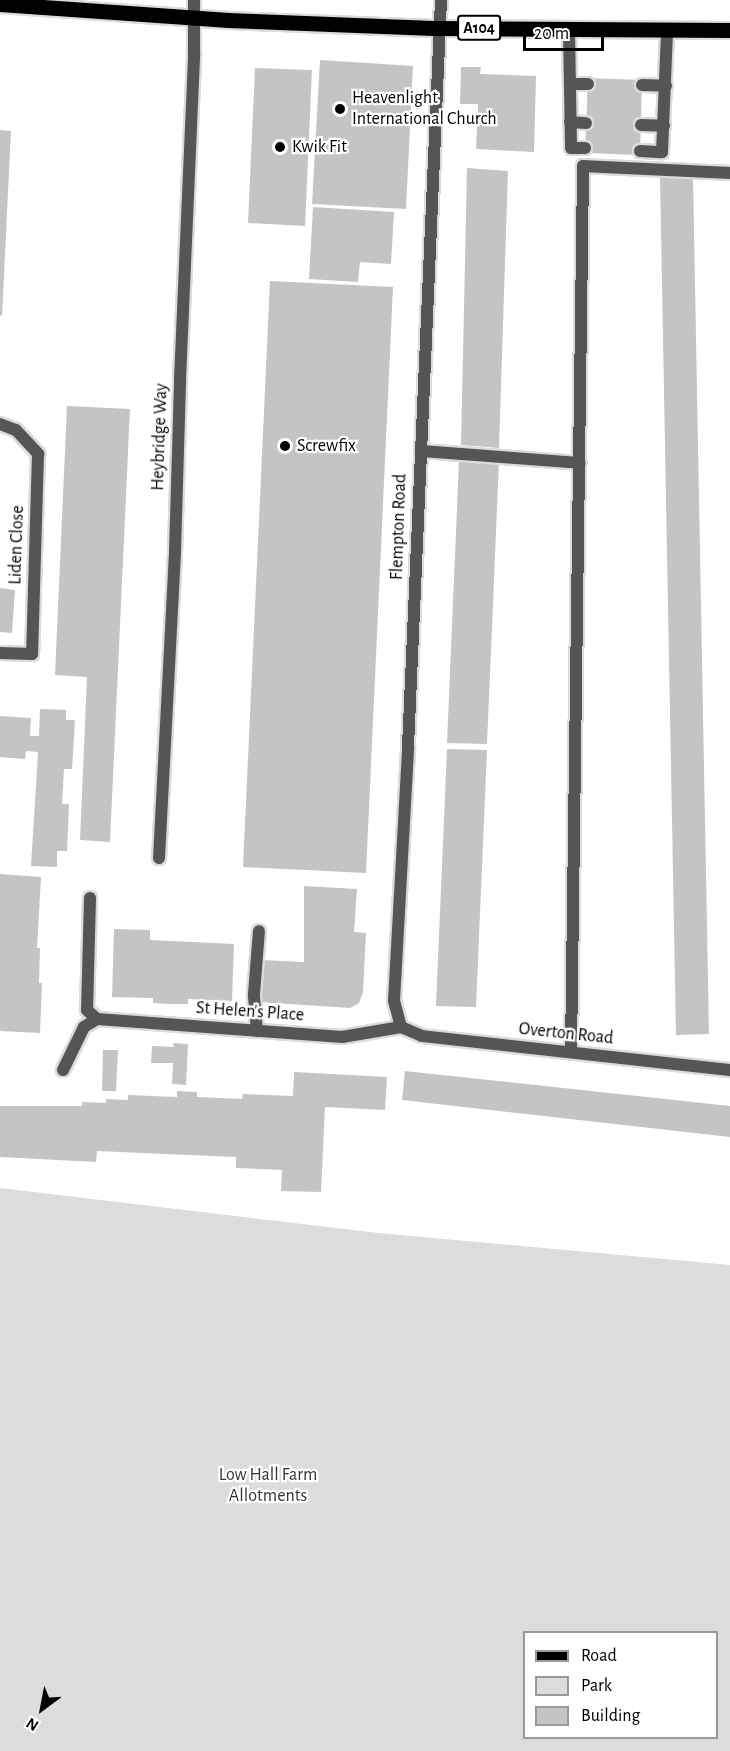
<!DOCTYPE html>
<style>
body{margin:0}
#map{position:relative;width:730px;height:1751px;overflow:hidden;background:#fff;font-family:"Alegreya Sans",sans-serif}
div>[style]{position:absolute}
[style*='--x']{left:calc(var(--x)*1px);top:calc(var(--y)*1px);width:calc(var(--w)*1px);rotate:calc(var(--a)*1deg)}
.green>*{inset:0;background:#dcdcdc}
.building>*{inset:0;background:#c4c4c4}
.roads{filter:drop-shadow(2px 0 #dbdbdb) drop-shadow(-2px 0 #dbdbdb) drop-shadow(0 2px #dbdbdb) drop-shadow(0 -2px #dbdbdb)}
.service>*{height:12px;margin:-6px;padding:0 6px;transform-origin:6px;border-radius:6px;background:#555}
.minor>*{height:12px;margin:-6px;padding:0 6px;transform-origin:6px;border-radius:6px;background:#555}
.primary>*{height:15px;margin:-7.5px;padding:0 7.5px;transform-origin:7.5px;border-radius:7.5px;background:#000}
.dots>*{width:16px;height:16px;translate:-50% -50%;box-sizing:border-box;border:3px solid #fff;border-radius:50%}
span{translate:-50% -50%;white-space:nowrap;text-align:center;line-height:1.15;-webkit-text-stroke:4.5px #fff;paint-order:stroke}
.shield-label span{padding:2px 4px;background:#fff;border:2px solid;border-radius:4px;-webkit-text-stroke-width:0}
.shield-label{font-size:16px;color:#000;font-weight:700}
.poi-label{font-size:18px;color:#000}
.left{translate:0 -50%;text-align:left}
.street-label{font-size:18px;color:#000}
.park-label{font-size:18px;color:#333}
.legend{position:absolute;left:523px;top:1631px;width:195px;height:108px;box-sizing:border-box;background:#fff;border:2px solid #999;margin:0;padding:8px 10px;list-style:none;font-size:18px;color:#000}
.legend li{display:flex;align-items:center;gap:12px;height:30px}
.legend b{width:30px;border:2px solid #999}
.north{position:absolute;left:12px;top:1679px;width:60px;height:60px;-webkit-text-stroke:4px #fff;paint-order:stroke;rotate:212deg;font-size:16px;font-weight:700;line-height:24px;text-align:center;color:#000}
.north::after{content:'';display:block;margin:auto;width:21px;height:27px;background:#000;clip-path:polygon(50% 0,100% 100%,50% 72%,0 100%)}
.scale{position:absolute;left:523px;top:24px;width:81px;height:27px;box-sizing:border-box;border:3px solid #000;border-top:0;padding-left:8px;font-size:18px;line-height:21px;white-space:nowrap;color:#000;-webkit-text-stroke:4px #fff;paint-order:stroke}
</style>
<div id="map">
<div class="green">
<div style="clip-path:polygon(evenodd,0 1188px,378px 1233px,730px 1265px,730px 1751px,0 1751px,0 1188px,524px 1632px,716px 1632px,716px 1738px,524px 1738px,524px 1632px)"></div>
</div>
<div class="building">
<div style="clip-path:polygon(320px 60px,413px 66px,406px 209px,312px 204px)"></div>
<div style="clip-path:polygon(461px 67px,481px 67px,480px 74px,536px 76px,534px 152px,476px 149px,478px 104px,460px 104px)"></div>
<div style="clip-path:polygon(255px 68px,312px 70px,305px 226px,248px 223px)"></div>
<div style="clip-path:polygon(588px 78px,642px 80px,640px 155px,585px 153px)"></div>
<div style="clip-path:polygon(0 130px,11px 131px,2px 316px,0 315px)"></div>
<div style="clip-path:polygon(467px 168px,508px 171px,499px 448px,461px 445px)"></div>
<div style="clip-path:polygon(660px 177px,693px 177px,709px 1034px,676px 1035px)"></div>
<div style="clip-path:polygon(313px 207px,394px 212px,391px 264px,360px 262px,358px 282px,309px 279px)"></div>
<div style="clip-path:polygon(270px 281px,393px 287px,366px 873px,243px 867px)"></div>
<div style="clip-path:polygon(67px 406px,130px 409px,110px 842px,80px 840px,87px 677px,55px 675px)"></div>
<div style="clip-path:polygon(459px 460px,499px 462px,487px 744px,447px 743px)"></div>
<div style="clip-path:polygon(0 588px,15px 590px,12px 633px,0 632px)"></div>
<div style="clip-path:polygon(40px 709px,66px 710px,66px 720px,75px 720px,72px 769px,64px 769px,62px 804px,69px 804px,67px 851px,57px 851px,57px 867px,31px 866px,38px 752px,26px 751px,25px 759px,0 757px,0 716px,31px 718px,30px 736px,39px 736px)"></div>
<div style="clip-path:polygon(447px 749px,487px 750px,476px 1007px,436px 1006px)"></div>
<div style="clip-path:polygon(0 874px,41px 877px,37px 948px,40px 948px,39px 983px,42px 983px,40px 1033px,0 1031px)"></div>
<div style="clip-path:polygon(304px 886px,357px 889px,354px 932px,366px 933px,363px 992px,359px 1003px,350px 1008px,259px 1002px,261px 960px,304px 962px)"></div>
<div style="clip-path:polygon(114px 929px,150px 930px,150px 940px,234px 944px,232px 1001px,188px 999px,188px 1004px,170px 1004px,153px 1003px,153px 998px,112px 997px)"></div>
<div style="clip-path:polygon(173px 1043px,188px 1044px,186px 1085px,172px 1084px,173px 1063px,151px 1063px,152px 1046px,174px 1047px)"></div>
<div style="clip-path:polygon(103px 1050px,118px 1050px,116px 1091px,102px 1091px)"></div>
<div style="clip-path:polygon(405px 1071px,730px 1106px,730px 1137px,402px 1100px)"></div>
<div style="clip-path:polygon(294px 1072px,387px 1077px,385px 1110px,325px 1107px,321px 1192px,281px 1191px,282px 1170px,236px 1168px,236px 1157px,97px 1151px,96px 1162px,0 1157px,0 1106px,82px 1106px,82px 1102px,106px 1103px,106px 1099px,128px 1100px,128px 1095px,177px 1097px,177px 1091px,197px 1092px,197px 1097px,242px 1099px,243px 1094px,293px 1096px)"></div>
</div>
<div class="roads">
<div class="service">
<div style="--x:569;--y:30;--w:118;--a:89"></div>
<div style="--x:571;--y:148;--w:14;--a:0"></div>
<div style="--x:570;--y:84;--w:18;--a:0"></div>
<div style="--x:642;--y:85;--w:24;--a:2"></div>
<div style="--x:570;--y:122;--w:16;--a:4"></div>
<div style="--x:641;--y:125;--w:23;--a:2"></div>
<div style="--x:640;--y:151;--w:22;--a:3"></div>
<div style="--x:662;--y:152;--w:121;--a:-87.6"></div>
<div style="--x:421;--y:451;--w:159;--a:4.3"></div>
<div style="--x:257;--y:1031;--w:37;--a:-95"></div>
<div style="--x:254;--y:994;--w:63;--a:-85.5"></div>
<div style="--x:571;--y:1052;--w:886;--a:-89.22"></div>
<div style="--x:583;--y:166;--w:147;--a:2.7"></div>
</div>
<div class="minor">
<div style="--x:0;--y:424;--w:17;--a:21"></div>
<div style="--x:16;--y:430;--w:33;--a:47"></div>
<div style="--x:38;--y:454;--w:200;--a:91.7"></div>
<div style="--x:32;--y:654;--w:32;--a:-178"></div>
<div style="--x:159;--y:858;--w:306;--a:-87"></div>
<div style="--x:175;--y:552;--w:173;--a:-88.3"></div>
<div style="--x:180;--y:379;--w:326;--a:-87.5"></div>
<div style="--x:194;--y:53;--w:53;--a:-90"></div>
<div style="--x:90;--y:898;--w:112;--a:91.5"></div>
<div style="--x:87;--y:1010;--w:13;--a:42"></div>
<div style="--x:97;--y:1019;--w:246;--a:4.2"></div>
<div style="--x:342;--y:1037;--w:60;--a:-9.6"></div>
<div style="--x:401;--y:1027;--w:27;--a:-105"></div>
<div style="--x:394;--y:1001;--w:254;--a:-86.8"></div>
<div style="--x:408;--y:747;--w:748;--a:-87.47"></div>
<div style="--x:401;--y:1027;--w:23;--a:23"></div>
<div style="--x:422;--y:1036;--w:310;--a:6.3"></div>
<div style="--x:63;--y:1070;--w:48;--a:-64"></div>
<div style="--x:84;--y:1027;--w:15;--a:-32"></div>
</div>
<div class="primary">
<div style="--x:0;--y:4;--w:229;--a:4"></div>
<div style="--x:228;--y:20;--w:212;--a:2.2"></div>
<div style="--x:440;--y:28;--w:290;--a:0.4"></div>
</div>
</div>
<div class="dots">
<div style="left:340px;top:109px;background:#000"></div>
<div style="left:280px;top:147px;background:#000"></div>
<div style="left:285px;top:446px;background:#000"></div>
</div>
<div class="shield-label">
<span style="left:479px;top:28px">A104</span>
</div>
<div class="poi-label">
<span class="left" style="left:352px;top:109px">Heavenlight<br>International Church</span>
<span class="left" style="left:292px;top:147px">Kwik Fit</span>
<span class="left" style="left:297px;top:446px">Screwfix</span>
</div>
<div class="street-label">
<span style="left:160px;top:437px;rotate:-88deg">Heybridge Way</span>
<span style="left:399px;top:527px;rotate:-88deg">Flempton Road</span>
<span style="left:17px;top:545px;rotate:-88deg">Liden Close</span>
<span style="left:250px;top:1012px;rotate:4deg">St Helen's Place</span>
<span style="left:566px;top:1034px;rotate:6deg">Overton Road</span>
</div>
<div class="park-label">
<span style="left:268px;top:1486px">Low Hall Farm<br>Allotments</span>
</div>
<ul class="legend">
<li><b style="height:8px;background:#000"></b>Road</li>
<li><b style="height:16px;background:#dcdcdc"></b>Park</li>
<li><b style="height:16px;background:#c4c4c4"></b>Building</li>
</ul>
<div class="north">N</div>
<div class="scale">20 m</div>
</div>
